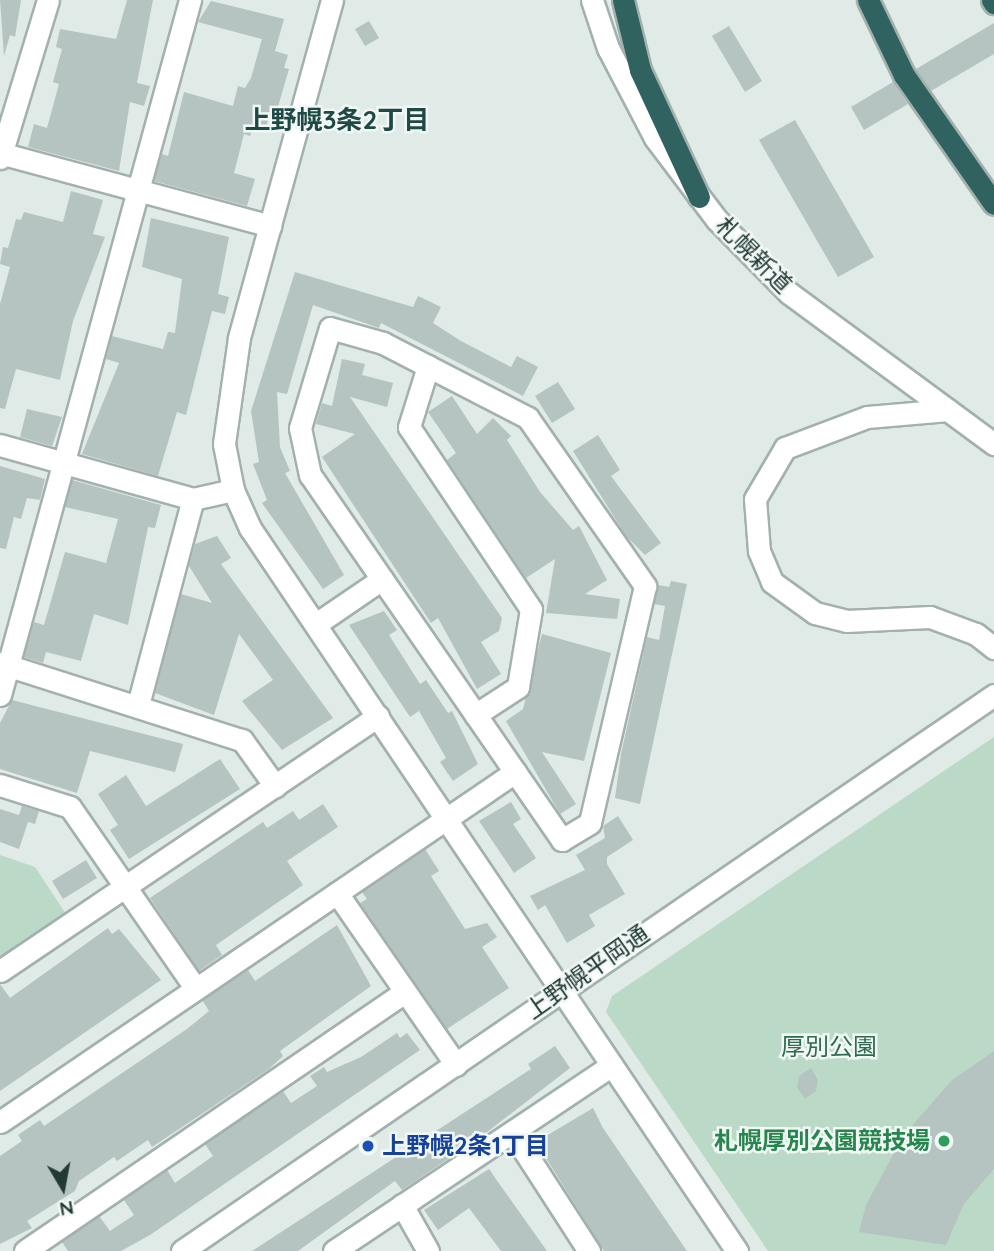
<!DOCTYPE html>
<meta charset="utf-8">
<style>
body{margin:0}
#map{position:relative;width:994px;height:1251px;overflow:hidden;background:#e0eae7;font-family:Quicksand,"Noto Sans JP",sans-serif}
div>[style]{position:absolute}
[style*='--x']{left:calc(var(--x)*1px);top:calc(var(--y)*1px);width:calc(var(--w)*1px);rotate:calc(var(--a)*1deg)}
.green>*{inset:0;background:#badac7}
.building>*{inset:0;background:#b5c4c0}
.roads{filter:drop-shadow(2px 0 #a3b1ae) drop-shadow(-2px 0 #a3b1ae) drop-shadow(0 2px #a3b1ae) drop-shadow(0 -2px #a3b1ae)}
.minor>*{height:21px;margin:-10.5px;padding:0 10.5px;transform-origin:10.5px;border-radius:10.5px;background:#fff}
.highway>*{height:21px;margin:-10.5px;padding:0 10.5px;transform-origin:10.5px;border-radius:10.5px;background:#30635f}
.dots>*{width:19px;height:19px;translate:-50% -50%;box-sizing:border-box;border:4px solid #f0f7f4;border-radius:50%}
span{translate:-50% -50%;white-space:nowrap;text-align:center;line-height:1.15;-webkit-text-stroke:5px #f0f7f4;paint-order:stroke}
.street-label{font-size:24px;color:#223936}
.park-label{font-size:24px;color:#2f6c4f}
.leisure-label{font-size:24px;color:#27864d;font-weight:700}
.right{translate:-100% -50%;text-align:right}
.transit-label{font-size:24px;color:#164399;font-weight:700}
.left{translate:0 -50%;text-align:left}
.neighbourhood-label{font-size:26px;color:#1f4945;font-weight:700}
.north{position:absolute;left:28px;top:1153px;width:70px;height:70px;-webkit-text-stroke:5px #f0f7f4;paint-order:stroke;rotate:170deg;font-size:19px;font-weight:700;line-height:28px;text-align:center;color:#223936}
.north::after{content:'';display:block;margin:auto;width:24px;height:32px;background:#223936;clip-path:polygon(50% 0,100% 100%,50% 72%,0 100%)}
</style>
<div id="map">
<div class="green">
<div style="clip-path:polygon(994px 737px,994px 1251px,768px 1251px,606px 1012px,612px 996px)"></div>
<div style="clip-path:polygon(0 855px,35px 867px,72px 923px,0 971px)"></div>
</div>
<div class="building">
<div style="clip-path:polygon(0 0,21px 0,15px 37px,10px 35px,4px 56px)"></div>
<div style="clip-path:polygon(127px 0,153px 0,137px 83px,150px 86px,144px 106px,130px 102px,119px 171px,28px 147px,34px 124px,47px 128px,59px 84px,53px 82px,62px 49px,56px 47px,60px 29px,116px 39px)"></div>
<div style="clip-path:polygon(211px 1px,284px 19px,275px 51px,288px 55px,284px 68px,289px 69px,277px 110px,271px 108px,265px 131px,253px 128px,250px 136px,244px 134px,234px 173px,255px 179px,247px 206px,154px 181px,162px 154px,168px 156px,184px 92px,233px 106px,238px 86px,245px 88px,251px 78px,262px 39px,198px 22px)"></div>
<div style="clip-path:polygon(369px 21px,379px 38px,365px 46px,355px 29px)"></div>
<div style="clip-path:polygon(994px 23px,994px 54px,931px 91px,916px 69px)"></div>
<div style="clip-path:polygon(729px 26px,762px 81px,745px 92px,712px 36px)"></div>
<div style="clip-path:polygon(893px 82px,908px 104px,864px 130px,851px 107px)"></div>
<div style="clip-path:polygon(795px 120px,874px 257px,838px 277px,759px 140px)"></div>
<div style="clip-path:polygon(71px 191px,103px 200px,93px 234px,105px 237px,73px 321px,60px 380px,16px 369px,5px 409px,0 408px,0 304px,10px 267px,0 264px,3px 247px,8px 248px,16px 219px,21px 220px,24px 212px,63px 222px)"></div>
<div style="clip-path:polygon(151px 218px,229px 237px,218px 294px,229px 297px,225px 314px,212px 311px,186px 415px,177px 412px,158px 476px,82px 454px,119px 363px,106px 359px,112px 336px,163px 349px,168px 332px,175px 333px,182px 279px,142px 267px)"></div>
<div style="clip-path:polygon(295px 272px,413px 307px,418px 296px,441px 307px,433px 323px,461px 341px,511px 367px,517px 356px,538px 367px,523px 396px,381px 323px,379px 328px,313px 305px,287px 394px,277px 392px,280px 447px,290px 471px,285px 473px,344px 575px,323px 589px,262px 503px,267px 500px,253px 464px,259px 462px,251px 411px)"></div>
<div style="clip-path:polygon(342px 359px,365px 364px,362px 375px,393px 383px,387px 407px,350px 397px,502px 618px,499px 631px,481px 642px,501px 674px,477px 689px,438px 618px,431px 623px,322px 457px,355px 434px,316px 424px,322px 403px,332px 406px)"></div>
<div style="clip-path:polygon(558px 382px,575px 409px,552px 423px,535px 396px)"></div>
<div style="clip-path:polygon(452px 396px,477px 434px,493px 418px,511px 436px,507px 440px,540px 492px,573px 530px,579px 526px,607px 580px,585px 594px,620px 599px,617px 619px,546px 613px,555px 559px,526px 578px,447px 460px,456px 453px,428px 412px)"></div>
<div style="clip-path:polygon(27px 409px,62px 417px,52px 446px,20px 437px)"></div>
<div style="clip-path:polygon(598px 435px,620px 470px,611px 476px,661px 543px,645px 555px,626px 536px,573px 451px)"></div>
<div style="clip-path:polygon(0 466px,45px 479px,40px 500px,27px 498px,21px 519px,14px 517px,6px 549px,0 548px)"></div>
<div style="clip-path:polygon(72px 480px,161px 505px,155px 528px,148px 527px,128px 625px,94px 614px,81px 661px,46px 652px,43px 663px,24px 657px,34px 622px,44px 625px,65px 552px,106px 563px,118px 519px,65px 507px)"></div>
<div style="clip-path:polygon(217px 536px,231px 558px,221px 564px,333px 718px,282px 750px,242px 701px,273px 680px,239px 634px,214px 715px,155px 693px,181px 594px,212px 603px,189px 566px,195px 544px)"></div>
<div style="clip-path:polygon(671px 581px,687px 584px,640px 804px,615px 798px,621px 754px,647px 637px,659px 640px,665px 606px,654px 604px,658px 585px,669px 587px)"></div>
<div style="clip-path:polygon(384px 611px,397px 630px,389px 635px,420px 684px,426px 680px,448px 713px,452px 711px,478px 764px,453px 781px,440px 762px,446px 758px,419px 711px,410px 717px,349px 625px)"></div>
<div style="clip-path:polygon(542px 634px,611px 653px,584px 761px,542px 752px,576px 804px,560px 814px,506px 721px,523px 709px)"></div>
<div style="clip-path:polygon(12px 700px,183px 744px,175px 772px,90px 751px,77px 793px,0 769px,0 723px)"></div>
<div style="clip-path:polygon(220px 759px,240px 789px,129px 859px,110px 830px,118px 825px,98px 794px,126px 775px,146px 806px)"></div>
<div style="clip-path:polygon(511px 802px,521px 819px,513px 824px,536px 858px,514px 873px,479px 821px)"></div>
<div style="clip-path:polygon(323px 804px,338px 827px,287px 861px,303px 885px,216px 945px,222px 955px,199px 971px,150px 898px,263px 822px,267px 828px,293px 811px,299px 820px)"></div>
<div style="clip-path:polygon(22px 806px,39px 811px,35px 824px,28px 822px,19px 849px,0 842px,0 809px,19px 815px)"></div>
<div style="clip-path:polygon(618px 816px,633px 840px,607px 857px,607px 864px,625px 894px,589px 915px,595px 926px,567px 943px,545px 905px,538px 910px,530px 896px,585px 870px,576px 855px,605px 838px,603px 826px)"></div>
<div style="clip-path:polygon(425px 849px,439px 871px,431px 876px,465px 929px,487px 923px,497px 937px,482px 947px,509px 988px,447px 1029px,360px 903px,367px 899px,362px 892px)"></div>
<div style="clip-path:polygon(86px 860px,97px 878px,63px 899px,52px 881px)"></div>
<div style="clip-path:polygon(337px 925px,371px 986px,280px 1051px,283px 1056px,269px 1069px,152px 1147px,148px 1140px,117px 1161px,114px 1157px,79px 1181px,75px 1191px,27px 1221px,32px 1228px,0 1244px,0 1156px,22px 1141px,18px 1135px,40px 1120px,44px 1126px,187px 1029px,209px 1011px,202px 1000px,248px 970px,255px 981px)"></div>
<div style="clip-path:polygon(108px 928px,112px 934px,119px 929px,161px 980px,0 1091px,0 984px,10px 998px)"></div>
<div style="clip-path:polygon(397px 1033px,400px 1038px,407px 1033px,420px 1050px,150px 1235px,121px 1251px,68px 1251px,62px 1242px,99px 1216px,110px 1231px,134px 1215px,124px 1200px,167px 1170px,175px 1183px,213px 1156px,205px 1144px,283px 1091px,291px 1103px,317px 1086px,310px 1076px,324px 1067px,327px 1072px,361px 1057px)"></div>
<div style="clip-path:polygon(555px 1046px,570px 1068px,482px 1136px,402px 1190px,395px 1181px,298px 1251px,252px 1251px,531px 1069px,528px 1064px)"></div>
<div style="clip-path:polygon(994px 1051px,994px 1169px,964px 1204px,946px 1245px,859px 1232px,866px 1205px,903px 1136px,952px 1080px)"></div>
<div style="clip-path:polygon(811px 1068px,818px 1080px,816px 1091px,805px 1099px,797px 1087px,799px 1076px)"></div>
<div style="clip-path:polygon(593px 1108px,603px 1128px,687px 1251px,604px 1251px,536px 1142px)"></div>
<div style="clip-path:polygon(489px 1169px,498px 1182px,547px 1251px,501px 1251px,469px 1208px,438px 1230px,424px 1210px)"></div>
</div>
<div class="roads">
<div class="minor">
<div style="--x:332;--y:0;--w:351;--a:105.4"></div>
<div style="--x:239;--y:338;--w:107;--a:98.1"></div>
<div style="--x:224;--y:444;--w:47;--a:78.9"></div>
<div style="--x:233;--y:490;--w:42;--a:65.9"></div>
<div style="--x:250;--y:528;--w:872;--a:56.04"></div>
<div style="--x:592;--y:0;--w:51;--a:71.6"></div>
<div style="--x:608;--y:48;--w:102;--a:62.4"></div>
<div style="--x:655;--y:138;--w:103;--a:52.9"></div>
<div style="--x:717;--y:220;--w:103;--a:45.4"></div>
<div style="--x:789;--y:293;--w:255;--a:36.4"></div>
<div style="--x:0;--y:153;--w:280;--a:15.1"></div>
<div style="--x:0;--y:158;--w:165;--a:-73.1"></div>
<div style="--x:330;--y:328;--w:55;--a:15.8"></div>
<div style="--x:383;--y:343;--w:163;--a:27.3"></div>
<div style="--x:528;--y:418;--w:205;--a:55.1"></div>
<div style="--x:645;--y:586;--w:243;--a:103.1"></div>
<div style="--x:590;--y:823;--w:33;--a:149"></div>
<div style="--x:562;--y:840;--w:444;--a:-124.6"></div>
<div style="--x:310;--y:475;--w:48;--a:-102"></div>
<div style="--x:300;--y:428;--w:104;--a:-73.3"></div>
<div style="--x:428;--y:366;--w:64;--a:107.3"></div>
<div style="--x:409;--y:427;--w:219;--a:56.2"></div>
<div style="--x:531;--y:609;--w:79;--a:99.5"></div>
<div style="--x:518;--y:687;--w:51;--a:146.9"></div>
<div style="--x:948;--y:410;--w:81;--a:175.1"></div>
<div style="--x:867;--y:417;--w:88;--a:159.3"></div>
<div style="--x:785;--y:448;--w:59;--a:120.5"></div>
<div style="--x:755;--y:499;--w:52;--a:85.6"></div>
<div style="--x:759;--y:551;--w:34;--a:67"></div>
<div style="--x:772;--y:582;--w:53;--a:35.8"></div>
<div style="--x:815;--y:613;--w:32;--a:14"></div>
<div style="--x:846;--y:621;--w:84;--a:-2.7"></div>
<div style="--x:930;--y:617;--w:49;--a:20.3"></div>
<div style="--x:976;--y:634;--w:23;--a:38"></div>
<div style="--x:0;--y:445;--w:200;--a:15.6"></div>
<div style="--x:316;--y:624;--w:80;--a:-34.3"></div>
<div style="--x:0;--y:663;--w:254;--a:17.7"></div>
<div style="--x:242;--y:740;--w:57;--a:54.3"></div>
<div style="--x:0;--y:695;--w:721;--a:-74.71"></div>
<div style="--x:138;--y:705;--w:213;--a:-75.1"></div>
<div style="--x:193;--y:499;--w:41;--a:-12.7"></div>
<div style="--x:0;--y:785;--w:73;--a:17.4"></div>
<div style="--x:70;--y:807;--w:221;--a:55.3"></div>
<div style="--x:337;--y:893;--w:209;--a:55.3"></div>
<div style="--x:0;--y:971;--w:456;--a:-34"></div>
<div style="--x:0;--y:1122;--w:623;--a:-34.2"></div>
<div style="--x:512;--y:1132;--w:142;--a:57.1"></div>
<div style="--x:402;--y:1205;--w:53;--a:60.5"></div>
<div style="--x:25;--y:1251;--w:460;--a:-34.3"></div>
<div style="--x:182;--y:1251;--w:984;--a:-34.4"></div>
<div style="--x:334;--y:1251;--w:334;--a:-33.8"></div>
</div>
<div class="highway">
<div style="--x:623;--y:0;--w:72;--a:76.3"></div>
<div style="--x:640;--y:70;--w:140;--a:65.1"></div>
<div style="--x:868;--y:0;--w:83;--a:64.4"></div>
<div style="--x:904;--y:75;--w:157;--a:55.1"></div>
<div style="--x:992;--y:0;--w:4;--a:56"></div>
</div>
</div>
<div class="dots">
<div style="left:944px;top:1141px;background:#2e9e5b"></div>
<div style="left:368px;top:1146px;background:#1a4fb4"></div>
</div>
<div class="street-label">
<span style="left:754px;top:255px;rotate:45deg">札幌新道</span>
<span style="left:587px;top:972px;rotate:-35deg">上野幌平岡通</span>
</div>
<div class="park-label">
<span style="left:829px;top:1047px">厚別公園</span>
</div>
<div class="leisure-label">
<span class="right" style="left:930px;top:1141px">札幌厚別公園競技場</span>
</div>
<div class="transit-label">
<span class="left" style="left:382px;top:1146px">上野幌2条1丁目</span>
</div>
<div class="neighbourhood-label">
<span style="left:337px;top:120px">上野幌3条2丁目</span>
</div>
<div class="north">N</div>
</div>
